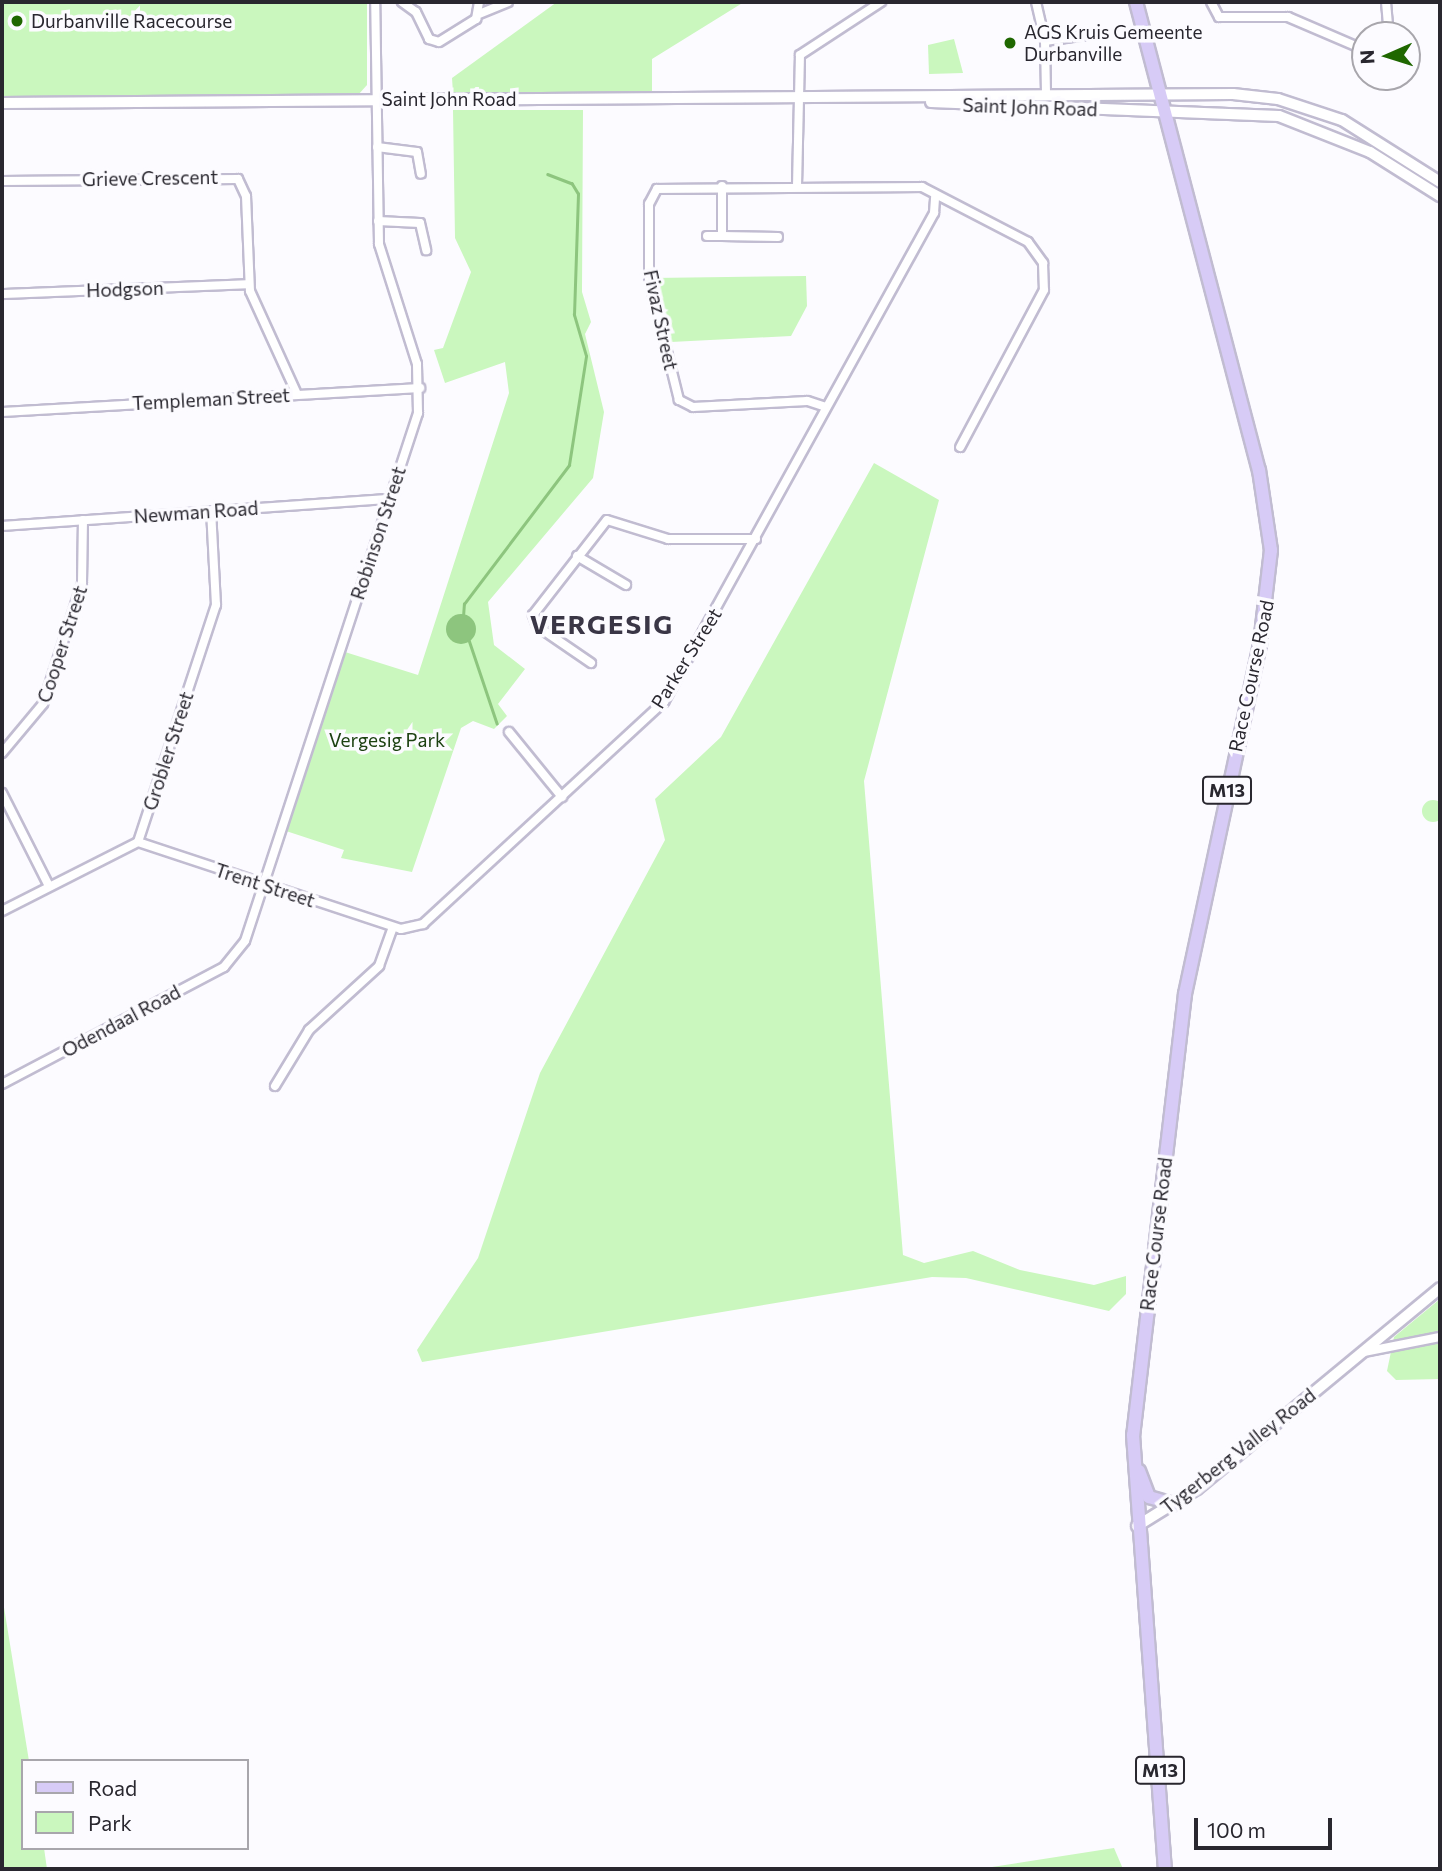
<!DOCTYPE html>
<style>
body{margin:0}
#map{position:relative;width:1442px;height:1871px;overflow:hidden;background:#fcfbff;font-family:Commissioner,sans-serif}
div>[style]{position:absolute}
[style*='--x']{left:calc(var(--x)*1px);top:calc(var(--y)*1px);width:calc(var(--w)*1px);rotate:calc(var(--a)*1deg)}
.green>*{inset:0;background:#caf7be}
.round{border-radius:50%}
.water>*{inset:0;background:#8dc57e}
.stream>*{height:2.5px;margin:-1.25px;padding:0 1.25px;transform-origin:1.25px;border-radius:1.25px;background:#8dc57e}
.roads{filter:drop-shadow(2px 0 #c1bcd1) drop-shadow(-2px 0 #c1bcd1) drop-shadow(0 2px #c1bcd1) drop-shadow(0 -2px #c1bcd1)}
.street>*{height:8px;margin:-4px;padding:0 4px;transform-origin:4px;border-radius:4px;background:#fff}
.secondary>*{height:10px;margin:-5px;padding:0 5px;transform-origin:5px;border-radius:5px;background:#fff}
.primary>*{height:12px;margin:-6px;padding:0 6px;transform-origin:6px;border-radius:6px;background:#d7cbf6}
.dots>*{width:19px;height:19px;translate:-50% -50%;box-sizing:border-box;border:4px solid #fcfbff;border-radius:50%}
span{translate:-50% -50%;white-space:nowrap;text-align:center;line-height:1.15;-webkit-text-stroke:7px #fcfbff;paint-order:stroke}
.shield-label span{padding:2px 5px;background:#fcfbff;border:2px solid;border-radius:5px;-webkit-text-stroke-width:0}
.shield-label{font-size:18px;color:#29272f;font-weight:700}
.poi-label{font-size:19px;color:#29272f}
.left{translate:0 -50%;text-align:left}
.street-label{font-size:19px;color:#29272f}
.park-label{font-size:19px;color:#1c4111}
.district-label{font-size:26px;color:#3a3646;font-weight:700;letter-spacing:2px}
.frame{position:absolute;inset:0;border:4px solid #29272f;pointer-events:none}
.legend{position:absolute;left:21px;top:1759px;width:228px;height:91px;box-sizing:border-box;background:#fcfbff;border:2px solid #a8a6ac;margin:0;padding:9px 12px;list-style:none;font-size:21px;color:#29272f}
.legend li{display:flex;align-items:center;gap:14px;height:35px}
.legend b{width:35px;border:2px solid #a8a6ac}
.north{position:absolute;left:1351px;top:21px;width:70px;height:70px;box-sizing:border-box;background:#fcfbff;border:2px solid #a8a6ac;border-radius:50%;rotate:267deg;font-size:19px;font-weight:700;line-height:28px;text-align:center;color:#29272f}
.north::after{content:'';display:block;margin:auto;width:24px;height:32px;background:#1f6700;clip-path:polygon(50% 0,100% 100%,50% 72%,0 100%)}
.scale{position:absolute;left:1194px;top:1818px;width:138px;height:32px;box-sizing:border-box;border:4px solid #29272f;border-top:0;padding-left:9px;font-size:21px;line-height:24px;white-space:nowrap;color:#29272f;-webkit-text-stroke:5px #fcfbff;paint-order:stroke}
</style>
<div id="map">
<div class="green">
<div style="clip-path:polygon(2px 2px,367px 2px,367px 85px,358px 95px,2px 98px)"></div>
<div style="clip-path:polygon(557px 2px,744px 2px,652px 59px,652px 93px,453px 93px,452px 78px)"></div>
<div style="clip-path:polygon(954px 39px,963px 73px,929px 74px,928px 45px)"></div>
<div style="clip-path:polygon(453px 110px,583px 110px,582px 292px,591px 322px,585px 334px,604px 412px,593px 478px,488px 602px,494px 645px,525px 669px,498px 704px,507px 716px,494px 729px,473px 721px,461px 728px,412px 872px,341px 858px,344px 850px,286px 831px,345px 652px,418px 675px,509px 393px,505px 362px,445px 383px,434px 350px,443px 348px,471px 272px,455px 238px)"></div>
<div style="clip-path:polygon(806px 276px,807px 306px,791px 336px,671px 342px,653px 278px)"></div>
<div style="clip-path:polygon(874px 463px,939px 500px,864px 781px,903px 1255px,924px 1263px,973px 1251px,1020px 1270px,1094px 1285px,1126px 1276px,1126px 1294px,1109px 1311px,966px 1278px,932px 1277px,422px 1362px,417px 1350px,478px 1258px,540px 1073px,665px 840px,655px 799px,721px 737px)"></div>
<div class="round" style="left:1422px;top:800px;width:22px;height:22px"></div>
<div style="clip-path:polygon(1440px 1299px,1440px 1379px,1396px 1380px,1387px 1371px,1394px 1337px)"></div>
<div style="clip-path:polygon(2px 1595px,29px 1761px,23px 1761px,23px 1848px,44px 1848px,47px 1869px,2px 1869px)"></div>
<div style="clip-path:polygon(1114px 1848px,1123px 1869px,979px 1869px)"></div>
</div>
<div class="water">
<div class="round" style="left:446px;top:614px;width:30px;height:30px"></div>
</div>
<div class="stream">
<div style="--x:463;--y:617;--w:13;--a:-86"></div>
<div style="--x:464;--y:604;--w:174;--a:-52.9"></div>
<div style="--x:569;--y:465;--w:110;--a:-81.1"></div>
<div style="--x:586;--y:356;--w:43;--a:-106.3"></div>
<div style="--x:574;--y:315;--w:121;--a:-88.1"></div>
<div style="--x:578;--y:194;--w:12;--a:-121"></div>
<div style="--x:572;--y:184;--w:26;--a:-159"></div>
<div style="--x:469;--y:640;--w:88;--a:71.4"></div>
</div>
<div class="roads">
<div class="street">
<div style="--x:402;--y:2;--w:17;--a:36"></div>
<div style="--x:416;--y:12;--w:30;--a:64"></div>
<div style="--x:429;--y:39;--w:10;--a:17"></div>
<div style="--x:439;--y:42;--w:44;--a:-31.9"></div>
<div style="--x:476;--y:19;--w:17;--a:-80"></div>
<div style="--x:1036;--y:2;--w:40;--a:77"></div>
<div style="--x:1045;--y:41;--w:54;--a:88.9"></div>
<div style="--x:1211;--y:2;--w:17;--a:62"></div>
<div style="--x:1219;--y:17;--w:69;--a:0"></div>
<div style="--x:1288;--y:17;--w:84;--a:23.2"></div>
<div style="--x:1386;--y:2;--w:33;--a:85"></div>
<div style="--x:479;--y:14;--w:31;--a:-22"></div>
<div style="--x:1045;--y:41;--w:42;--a:-8.1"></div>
<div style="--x:377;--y:147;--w:40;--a:7.1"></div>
<div style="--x:417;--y:152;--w:22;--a:80"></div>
<div style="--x:2;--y:181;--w:236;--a:-0.5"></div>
<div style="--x:238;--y:179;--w:19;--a:65"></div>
<div style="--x:246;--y:196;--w:95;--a:87.6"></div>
<div style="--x:250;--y:291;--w:113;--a:65.5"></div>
<div style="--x:722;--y:186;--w:50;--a:90"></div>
<div style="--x:722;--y:236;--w:56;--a:1"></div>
<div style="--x:797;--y:186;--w:131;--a:-88.7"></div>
<div style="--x:800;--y:55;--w:97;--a:-33.2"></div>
<div style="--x:378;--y:221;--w:42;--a:2.7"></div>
<div style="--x:420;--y:223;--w:28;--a:77"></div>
<div style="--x:707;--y:236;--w:15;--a:0"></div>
<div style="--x:2;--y:294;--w:247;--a:-2.3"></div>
<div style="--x:826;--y:407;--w:20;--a:-162"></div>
<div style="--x:807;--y:401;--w:114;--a:177"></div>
<div style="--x:693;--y:407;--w:16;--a:-153"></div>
<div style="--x:679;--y:400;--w:125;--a:-103.9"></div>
<div style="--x:649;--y:279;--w:75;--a:-90"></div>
<div style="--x:649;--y:204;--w:17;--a:-62"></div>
<div style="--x:657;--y:189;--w:265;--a:-0.4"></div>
<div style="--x:922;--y:187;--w:119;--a:27.4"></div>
<div style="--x:1028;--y:242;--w:26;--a:54"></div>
<div style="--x:1043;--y:263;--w:27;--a:88"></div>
<div style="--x:1044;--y:290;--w:178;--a:118.1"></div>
<div style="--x:2;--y:412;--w:419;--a:-3.3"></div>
<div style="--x:2;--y:526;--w:389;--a:-4"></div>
<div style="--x:577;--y:556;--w:57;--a:30.6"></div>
<div style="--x:591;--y:663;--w:65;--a:-145.6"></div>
<div style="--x:537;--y:626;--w:12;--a:-110"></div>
<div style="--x:533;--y:615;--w:120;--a:-52.1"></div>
<div style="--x:607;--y:520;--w:64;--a:17.3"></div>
<div style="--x:668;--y:539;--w:88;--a:0"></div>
<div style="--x:509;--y:732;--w:84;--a:50.8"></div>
<div style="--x:2;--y:753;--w:64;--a:-50.1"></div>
<div style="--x:43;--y:704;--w:127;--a:-72.1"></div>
<div style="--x:82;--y:583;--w:63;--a:-89.1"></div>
<div style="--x:2;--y:793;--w:104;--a:63.2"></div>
<div style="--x:138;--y:842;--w:277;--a:18.3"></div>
<div style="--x:401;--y:929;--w:23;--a:-13"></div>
<div style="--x:423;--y:924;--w:328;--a:-42.7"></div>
<div style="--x:664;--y:702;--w:559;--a:-61.09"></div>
<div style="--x:934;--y:213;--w:16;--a:-86"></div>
<div style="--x:138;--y:842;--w:250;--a:-71.8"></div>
<div style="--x:216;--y:605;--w:94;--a:-93"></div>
<div style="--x:2;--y:911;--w:153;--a:-26.9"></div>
<div style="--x:2;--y:1084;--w:251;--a:-27.8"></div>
<div style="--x:224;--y:967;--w:33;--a:-51"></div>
<div style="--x:245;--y:941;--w:556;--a:-71.86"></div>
<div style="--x:418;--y:413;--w:49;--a:-91.2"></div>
<div style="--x:417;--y:364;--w:126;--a:-107.6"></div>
<div style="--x:379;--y:244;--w:242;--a:-90.9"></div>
<div style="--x:275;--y:1086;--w:66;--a:-58.7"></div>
<div style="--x:309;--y:1030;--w:95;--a:-42.4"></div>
<div style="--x:379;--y:966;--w:41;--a:-70.3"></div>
<div style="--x:1364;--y:1352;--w:77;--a:-11.2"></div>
</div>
<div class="secondary">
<div style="--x:931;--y:102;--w:348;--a:2.3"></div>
<div style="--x:1279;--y:116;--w:98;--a:21.6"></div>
<div style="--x:1370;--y:152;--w:83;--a:32.2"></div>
<div style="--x:2;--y:103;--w:1231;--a:-0.42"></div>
<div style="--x:1233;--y:94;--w:45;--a:6.3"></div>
<div style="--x:1278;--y:99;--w:67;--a:18.2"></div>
<div style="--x:1342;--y:120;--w:116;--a:32.3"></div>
<div style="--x:1137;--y:1526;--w:70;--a:-31.7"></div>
<div style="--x:1197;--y:1489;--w:315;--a:-39.6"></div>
</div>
<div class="primary">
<div style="--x:1136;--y:2;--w:484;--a:75.3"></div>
<div style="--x:1259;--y:470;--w:81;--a:81.5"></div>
<div style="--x:1271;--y:550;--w:95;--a:96.7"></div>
<div style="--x:1260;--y:644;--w:358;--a:102.1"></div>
<div style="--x:1185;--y:994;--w:444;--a:96.7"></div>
<div style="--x:1133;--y:1435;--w:435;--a:85.8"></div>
<div style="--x:1139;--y:1471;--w:28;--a:69"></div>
<div style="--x:1149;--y:1497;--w:26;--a:16"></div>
</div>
</div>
<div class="dots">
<div style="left:17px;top:21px;background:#1f6700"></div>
<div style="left:1010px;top:43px;background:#1f6700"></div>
</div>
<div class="shield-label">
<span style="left:1227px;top:790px">M13</span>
<span style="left:1160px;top:1770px">M13</span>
</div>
<div class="poi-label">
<span class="left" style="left:31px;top:21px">Durbanville Racecourse</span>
<span class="left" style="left:1024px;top:43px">AGS Kruis Gemeente<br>Durbanville</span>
</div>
<div class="street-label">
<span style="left:449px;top:99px">Saint John Road</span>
<span style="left:1030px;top:107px;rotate:2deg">Saint John Road</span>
<span style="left:150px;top:178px;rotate:-1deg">Grieve Crescent</span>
<span style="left:125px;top:289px;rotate:-2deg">Hodgson</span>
<span style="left:661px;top:320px;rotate:78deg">Fivaz Street</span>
<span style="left:211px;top:399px;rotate:-3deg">Templeman Street</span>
<span style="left:196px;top:512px;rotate:-4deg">Newman Road</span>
<span style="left:378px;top:533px;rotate:-72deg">Robinson Street</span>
<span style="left:62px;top:644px;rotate:-72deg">Cooper Street</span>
<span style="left:686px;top:658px;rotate:-58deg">Parker Street</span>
<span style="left:1251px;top:676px;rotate:-78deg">Race Course Road</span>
<span style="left:168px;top:751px;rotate:-72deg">Grobler Street</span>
<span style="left:265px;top:885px;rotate:18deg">Trent Street</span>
<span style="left:121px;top:1021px;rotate:-28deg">Odendaal Road</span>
<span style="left:1156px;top:1234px;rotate:-83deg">Race Course Road</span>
<span style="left:1238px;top:1451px;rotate:-38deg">Tygerberg Valley Road</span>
</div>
<div class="park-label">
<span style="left:387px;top:740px">Vergesig Park</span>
</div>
<div class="district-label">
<span style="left:602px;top:624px">VERGESIG</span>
</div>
<div class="frame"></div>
<ul class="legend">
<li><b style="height:9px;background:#d7cbf6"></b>Road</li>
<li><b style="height:19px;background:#caf7be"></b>Park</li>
</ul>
<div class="north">N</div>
<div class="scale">100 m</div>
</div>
